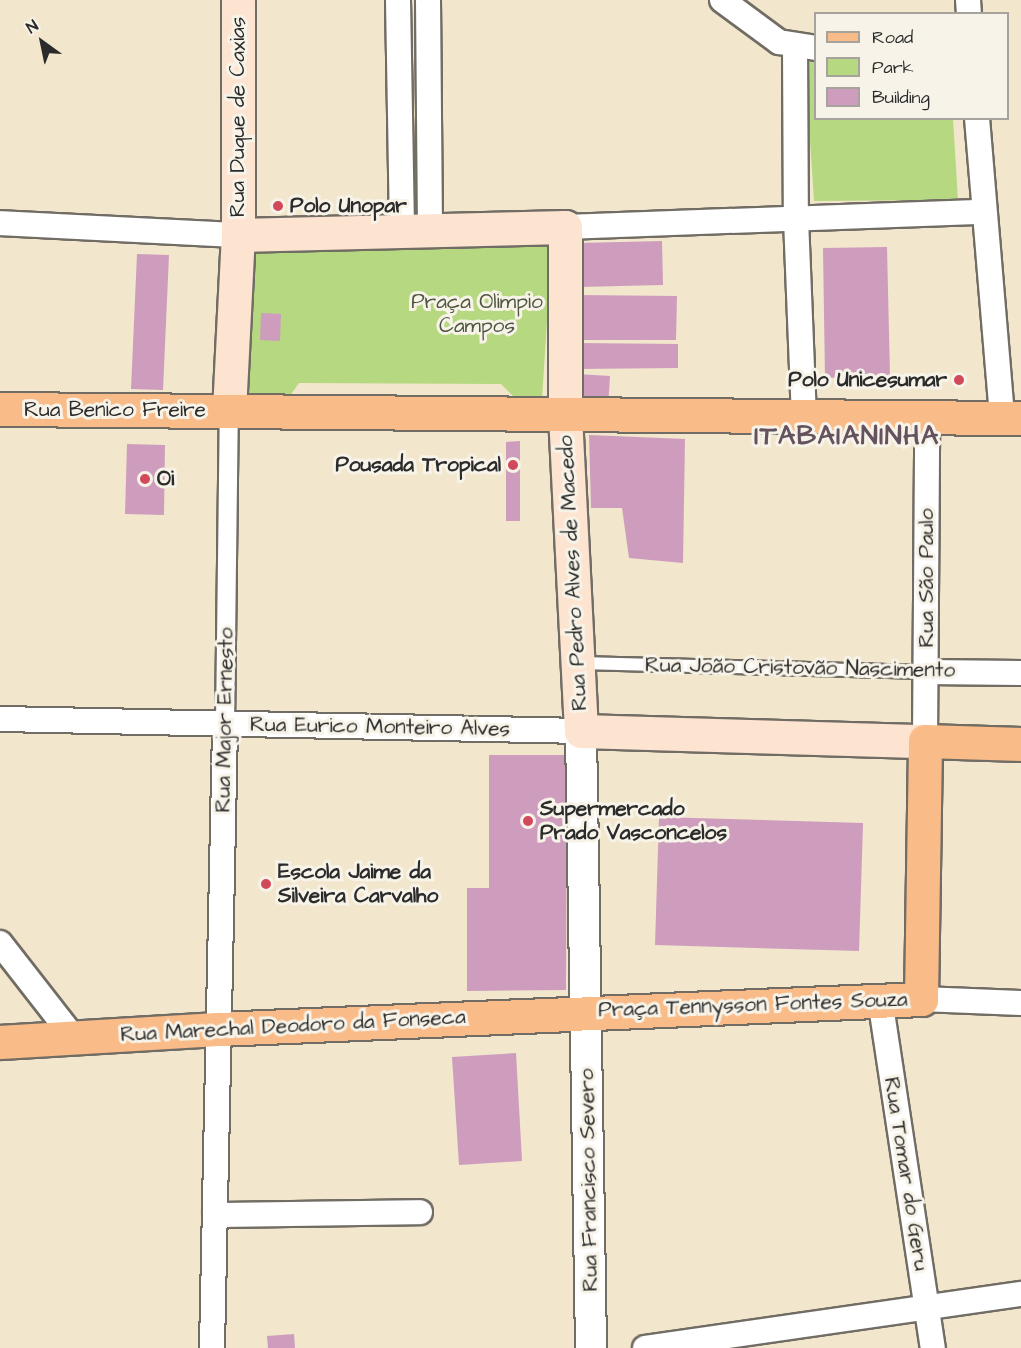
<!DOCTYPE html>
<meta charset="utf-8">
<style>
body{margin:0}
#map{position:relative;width:1021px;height:1348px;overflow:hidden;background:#f2e6cd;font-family:"Architects Daughter",sans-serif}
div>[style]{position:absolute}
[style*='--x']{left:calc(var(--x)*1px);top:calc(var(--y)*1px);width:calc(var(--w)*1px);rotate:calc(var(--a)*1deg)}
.green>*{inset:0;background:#b5d881}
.building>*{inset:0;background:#ce9dbd}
.roads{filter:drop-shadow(2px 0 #716c64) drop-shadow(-2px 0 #716c64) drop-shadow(0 2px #716c64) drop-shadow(0 -2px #716c64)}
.service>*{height:12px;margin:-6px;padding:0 6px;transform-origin:6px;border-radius:6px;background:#fff}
.pedestrian>*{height:18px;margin:-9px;padding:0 9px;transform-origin:9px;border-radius:9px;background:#fff}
.minor>*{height:24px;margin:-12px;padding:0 12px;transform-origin:12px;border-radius:12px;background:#fff}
.tertiary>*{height:30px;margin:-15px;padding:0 15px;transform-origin:15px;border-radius:15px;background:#fff}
.secondary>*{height:33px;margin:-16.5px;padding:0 16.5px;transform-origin:16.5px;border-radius:16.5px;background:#fde4d0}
.primary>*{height:33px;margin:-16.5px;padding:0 16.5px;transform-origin:16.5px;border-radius:16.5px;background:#f9bc89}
.dots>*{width:16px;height:16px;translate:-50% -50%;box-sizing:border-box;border:3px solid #f7f3e8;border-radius:50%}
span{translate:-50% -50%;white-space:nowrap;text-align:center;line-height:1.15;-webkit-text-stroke:6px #f7f3e8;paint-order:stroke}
.street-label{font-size:21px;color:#2b2b2b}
.poi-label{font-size:21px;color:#2b2b2b;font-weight:700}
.left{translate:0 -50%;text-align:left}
.right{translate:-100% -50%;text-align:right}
.park-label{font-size:21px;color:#4e5640}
.district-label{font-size:27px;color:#64535e;font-weight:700;letter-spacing:1.5px}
.legend{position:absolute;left:814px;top:12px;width:195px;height:108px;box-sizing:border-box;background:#f7f3e8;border:2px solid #a5a39c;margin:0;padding:8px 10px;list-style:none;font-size:18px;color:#2b2b2b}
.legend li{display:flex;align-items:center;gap:12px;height:30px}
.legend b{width:30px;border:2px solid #a5a39c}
.north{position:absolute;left:12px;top:12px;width:60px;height:60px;-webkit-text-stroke:4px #f7f3e8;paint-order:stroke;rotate:327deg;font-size:16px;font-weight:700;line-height:24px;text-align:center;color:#2b2b2b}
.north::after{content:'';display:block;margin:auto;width:21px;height:27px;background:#2b2b2b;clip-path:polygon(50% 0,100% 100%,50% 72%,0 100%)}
</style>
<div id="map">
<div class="green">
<div style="clip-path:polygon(815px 61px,816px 118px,953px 119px,958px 200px,814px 201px,805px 62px)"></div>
<div style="clip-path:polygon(552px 243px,542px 399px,518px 401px,501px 384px,299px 383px,287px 400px,250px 397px,246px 391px,250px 249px)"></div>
</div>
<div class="building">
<div style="clip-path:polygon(662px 241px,663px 285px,579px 287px,579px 243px)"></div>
<div style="clip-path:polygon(887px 247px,890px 376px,825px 378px,823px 248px)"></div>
<div style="clip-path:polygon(137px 254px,169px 255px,163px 390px,131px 389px)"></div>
<div style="clip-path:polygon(577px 295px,677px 296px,676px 340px,577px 340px)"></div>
<div style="clip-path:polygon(261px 313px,281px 314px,280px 341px,260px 340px)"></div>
<div style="clip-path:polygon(576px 343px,678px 344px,678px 368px,576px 369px)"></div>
<div style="clip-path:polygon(577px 374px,610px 376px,608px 407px,575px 405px)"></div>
<div style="clip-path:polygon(589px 435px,685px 439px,683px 563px,629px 558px,622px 508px,591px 508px)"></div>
<div style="clip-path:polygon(520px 441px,520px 521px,506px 521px,506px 442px)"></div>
<div style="clip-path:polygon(127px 444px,165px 445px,164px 515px,125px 514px)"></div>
<div style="clip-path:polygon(489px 755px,567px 755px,566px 990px,467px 991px,467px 888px,489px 888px)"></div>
<div style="clip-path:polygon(659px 817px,863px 823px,859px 951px,655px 945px)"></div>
<div style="clip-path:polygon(516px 1053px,522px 1161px,459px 1165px,452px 1057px)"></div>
<div style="clip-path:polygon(294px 1334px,295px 1348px,268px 1348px,267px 1336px)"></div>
</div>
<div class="roads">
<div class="service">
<div style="--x:580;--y:663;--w:346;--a:1.5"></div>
</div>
<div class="pedestrian">
<div style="--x:225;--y:725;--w:314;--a:-89.3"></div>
</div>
<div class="minor">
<div style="--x:398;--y:0;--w:231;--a:89"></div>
<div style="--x:428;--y:0;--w:230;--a:89.5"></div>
<div style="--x:722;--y:0;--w:71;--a:36.4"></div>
<div style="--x:779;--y:42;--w:37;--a:9"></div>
<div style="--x:968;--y:0;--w:14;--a:86"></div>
<div style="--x:795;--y:47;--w:172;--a:89.7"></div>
<div style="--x:796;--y:219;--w:195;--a:87.7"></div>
<div style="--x:977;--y:118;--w:300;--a:85.2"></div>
<div style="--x:0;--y:223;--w:238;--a:2.9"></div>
<div style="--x:565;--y:227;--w:419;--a:-2.1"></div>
<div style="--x:926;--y:672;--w:95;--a:0.6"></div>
<div style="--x:0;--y:719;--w:581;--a:1.18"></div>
<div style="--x:925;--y:741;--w:326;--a:-89.6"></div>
<div style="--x:0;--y:943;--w:120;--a:52.1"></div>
<div style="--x:880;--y:999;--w:353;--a:81.4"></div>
<div style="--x:921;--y:999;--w:100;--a:2.3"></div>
<div style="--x:215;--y:1215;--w:205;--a:-0.8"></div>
<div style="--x:212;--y:1348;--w:623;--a:-88.8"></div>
<div style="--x:645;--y:1348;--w:380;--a:-8.2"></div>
</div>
<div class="tertiary">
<div style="--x:581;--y:731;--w:617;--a:89.07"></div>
</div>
<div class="secondary">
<div style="--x:238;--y:235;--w:327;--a:-1.4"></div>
<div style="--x:565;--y:227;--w:188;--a:90"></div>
<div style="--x:565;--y:415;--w:316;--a:87.1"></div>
<div style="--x:581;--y:731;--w:344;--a:1.7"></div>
<div style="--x:229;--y:411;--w:176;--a:-87.1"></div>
<div style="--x:238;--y:235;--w:235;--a:-90"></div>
</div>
<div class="primary">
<div style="--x:0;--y:409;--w:1021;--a:0.51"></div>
<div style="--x:0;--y:1042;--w:218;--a:-3.4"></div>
<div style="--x:218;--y:1029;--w:704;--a:-2.44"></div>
<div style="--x:921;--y:999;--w:258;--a:-89.1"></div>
<div style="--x:925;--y:741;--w:96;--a:1.8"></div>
</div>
</div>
<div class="dots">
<div style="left:278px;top:206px;background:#d1495b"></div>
<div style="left:959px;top:380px;background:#d1495b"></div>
<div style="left:513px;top:465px;background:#d1495b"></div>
<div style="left:145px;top:479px;background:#d1495b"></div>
<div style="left:528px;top:821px;background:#d1495b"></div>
<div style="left:266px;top:884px;background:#d1495b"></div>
</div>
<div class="street-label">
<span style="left:238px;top:117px;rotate:-90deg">Rua Duque de Caxias</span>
<span style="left:115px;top:410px">Rua Benico Freire</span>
<span style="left:573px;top:573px;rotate:-93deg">Rua Pedro Alves de Macedo</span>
<span style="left:927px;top:578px;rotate:-90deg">Rua São Paulo</span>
<span style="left:800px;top:668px;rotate:1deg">Rua João Cristovão Nascimento</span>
<span style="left:225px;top:720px;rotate:-89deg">Rua Major Ernesto</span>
<span style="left:380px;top:727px;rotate:1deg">Rua Eurico Monteiro Alves</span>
<span style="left:753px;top:1005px;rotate:-2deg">Praça Tennysson Fontes Souza</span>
<span style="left:293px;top:1026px;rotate:-3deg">Rua Marechal Deodoro da Fonseca</span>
<span style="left:906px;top:1174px;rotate:81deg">Rua Tomar do Geru</span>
<span style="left:589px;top:1180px;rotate:-91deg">Rua Francisco Severo</span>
</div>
<div class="poi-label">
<span class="left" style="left:290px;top:206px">Polo Unopar</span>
<span class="right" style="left:947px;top:380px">Polo Unicesumar</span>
<span class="right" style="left:501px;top:465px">Pousada Tropical</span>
<span class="left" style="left:157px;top:479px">Oi</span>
<span class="left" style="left:540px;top:821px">Supermercado<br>Prado Vasconcelos</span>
<span class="left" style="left:278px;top:884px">Escola Jaime da<br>Silveira Carvalho</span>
</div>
<div class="park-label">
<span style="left:477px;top:314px">Praça Olimpio<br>Campos</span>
</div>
<div class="district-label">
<span style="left:847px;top:437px">ITABAIANINHA</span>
</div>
<ul class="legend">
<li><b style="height:8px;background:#f9bc89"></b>Road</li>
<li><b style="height:16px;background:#b5d881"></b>Park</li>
<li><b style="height:16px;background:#ce9dbd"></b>Building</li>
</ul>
<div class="north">N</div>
</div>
